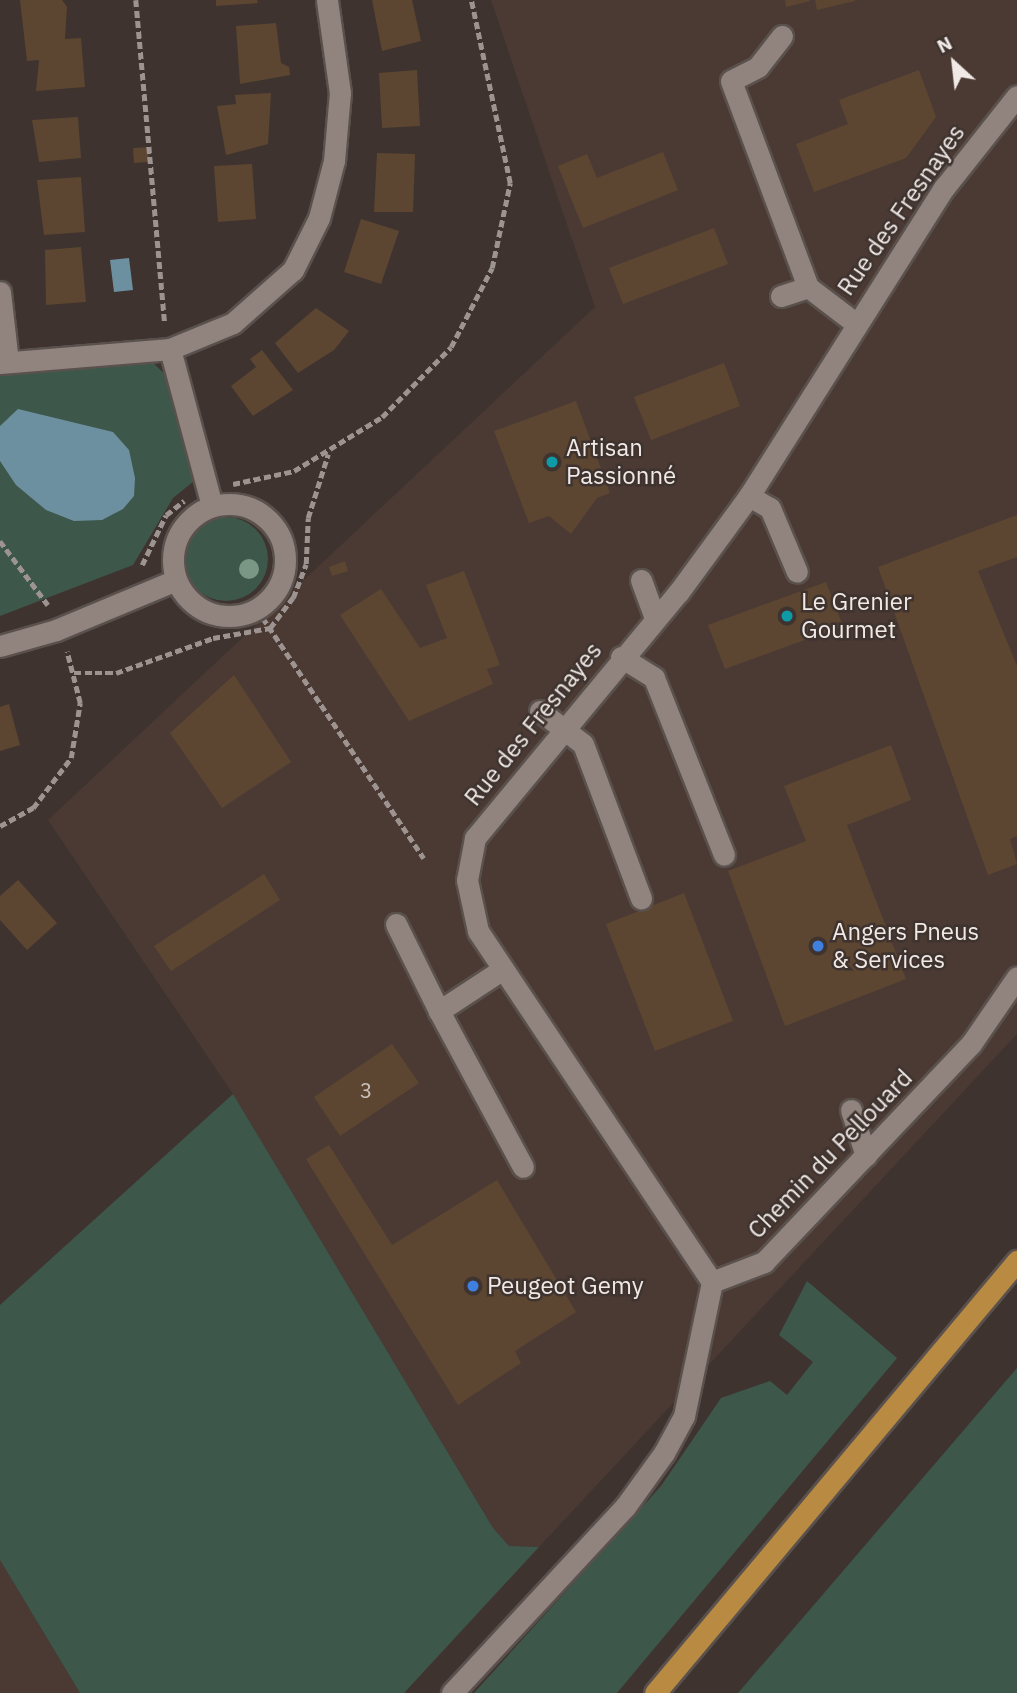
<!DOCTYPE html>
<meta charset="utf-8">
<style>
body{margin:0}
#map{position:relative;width:1017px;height:1693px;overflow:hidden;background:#3e332f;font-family:"IBM Plex Sans",sans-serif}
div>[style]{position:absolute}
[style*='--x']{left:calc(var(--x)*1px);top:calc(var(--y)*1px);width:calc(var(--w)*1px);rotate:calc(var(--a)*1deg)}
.built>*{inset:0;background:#4b3a33}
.green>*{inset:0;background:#3e574b}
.round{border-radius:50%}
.water>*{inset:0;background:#6d90a0}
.building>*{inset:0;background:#5d4631}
.path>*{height:4.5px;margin-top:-2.25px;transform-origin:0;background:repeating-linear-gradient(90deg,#9d9491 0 7px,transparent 0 10.5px)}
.roads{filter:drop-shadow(2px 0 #5a514d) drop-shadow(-2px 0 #5a514d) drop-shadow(0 2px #5a514d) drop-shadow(0 -2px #5a514d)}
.minor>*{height:21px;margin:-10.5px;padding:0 10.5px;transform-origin:10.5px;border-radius:10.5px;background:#91847f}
.minor>.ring{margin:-10.5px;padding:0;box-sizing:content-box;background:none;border:21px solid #91847f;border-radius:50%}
.major>*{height:21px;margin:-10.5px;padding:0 10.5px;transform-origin:10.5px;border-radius:10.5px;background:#b88a42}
.trees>*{width:20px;height:20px;margin:-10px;border-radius:50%;background:#799784}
.dots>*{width:19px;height:19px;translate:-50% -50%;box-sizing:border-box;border:4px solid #3e332f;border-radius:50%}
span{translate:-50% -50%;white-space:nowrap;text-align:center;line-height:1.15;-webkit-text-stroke:5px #3e332f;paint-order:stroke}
.number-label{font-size:21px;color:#cbc0b9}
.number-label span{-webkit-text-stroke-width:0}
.street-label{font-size:24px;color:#f0e9e6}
.poi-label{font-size:24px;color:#f0e9e6}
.left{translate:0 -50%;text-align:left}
.north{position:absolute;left:919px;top:28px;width:70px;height:70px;-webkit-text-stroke:5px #3e332f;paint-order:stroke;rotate:333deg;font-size:19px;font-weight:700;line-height:28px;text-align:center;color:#f0e9e6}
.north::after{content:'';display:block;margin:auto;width:24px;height:32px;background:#f0e9e6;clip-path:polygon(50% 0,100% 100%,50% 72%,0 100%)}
</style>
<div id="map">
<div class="built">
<div style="clip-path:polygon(491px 0,1017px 0,1017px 1034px,539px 1547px,509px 1546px,493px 1528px,233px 1094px,48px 820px,595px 307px)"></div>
<div style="clip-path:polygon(0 1560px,80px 1693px,0 1693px)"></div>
</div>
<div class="green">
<div style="clip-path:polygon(151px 361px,167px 376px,194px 481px,173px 498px,133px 565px,0 616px,0 371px)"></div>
<div class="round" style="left:184px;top:517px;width:84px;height:84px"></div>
<div style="clip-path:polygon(233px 1094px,493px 1528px,509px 1546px,539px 1547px,404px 1693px,80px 1693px,0 1560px,0 1305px)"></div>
<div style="clip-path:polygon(807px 1281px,897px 1358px,617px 1693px,474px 1693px,661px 1486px,721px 1398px,770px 1381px,787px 1395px,813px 1362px,779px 1335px)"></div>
<div style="clip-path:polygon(1017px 1368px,1017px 1693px,738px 1693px,819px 1599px)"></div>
</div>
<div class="water">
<div style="clip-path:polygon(129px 258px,133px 290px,114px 292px,110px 260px)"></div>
<div style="clip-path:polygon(18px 409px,113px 432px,129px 450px,135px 478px,134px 496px,123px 509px,102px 520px,74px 521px,46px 510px,16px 485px,0 461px,0 426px)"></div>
</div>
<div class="building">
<div style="clip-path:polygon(20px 0,62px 0,67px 7px,65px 39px,81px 38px,85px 87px,36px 91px,39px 60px,27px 61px)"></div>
<div style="clip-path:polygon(216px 0,257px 0,258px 3px,216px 6px)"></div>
<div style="clip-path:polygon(372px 0,412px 0,421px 41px,382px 51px)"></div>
<div style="clip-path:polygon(785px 0,810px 0,810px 1px,786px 7px)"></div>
<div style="clip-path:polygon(815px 0,855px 0,855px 1px,817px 10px)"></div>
<div style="clip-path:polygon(276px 23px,281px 63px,289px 67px,290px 75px,240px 84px,236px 26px)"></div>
<div style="clip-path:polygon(417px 70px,420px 126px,382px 128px,379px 73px)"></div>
<div style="clip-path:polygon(919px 70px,936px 117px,906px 158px,814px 192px,796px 144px,848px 124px,839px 100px)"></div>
<div style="clip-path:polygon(271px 93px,268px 144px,226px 155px,217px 106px,236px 104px,235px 95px)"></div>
<div style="clip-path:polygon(78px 117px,81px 158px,39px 162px,32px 120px)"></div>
<div style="clip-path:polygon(148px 147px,149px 162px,134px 163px,133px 148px)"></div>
<div style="clip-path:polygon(663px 152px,678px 190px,583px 228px,558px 166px,587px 154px,597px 178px)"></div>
<div style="clip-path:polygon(377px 153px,415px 154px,413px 212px,374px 212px)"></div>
<div style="clip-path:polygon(252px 164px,256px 219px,218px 222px,214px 166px)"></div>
<div style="clip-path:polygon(81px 177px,85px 232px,44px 235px,37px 180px)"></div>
<div style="clip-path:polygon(361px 219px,399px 231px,381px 284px,344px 272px)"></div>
<div style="clip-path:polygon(714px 228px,728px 264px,623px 304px,609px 268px)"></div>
<div style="clip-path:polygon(81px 247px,86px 302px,46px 305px,45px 250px)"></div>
<div style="clip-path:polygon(316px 308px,349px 331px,334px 350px,298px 373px,275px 343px)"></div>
<div style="clip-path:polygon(262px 350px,293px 390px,253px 416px,231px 386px,256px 367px,250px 359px)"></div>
<div style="clip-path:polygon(724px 363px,740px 406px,651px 440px,634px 397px)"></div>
<div style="clip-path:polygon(576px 401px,610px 493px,597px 498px,571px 534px,549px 516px,529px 523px,494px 431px)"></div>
<div style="clip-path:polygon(1017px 515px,1017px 557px,978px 571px,1017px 666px,1017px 836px,1010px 839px,1017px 864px,988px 875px,878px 567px)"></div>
<div style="clip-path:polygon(345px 561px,348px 571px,332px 576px,329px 567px)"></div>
<div style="clip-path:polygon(464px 571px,500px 665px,487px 669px,493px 684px,409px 721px,340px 615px,381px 589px,420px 648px,447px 638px,426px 585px)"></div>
<div style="clip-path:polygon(826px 582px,843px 626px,725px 669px,708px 625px)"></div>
<div style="clip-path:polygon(234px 675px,291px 762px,222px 808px,170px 733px)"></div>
<div style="clip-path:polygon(9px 704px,20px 745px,0 751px,0 707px)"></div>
<div style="clip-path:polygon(891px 745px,911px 800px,847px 825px,906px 979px,785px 1026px,728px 871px,806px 841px,784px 786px)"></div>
<div style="clip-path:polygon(264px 874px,280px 900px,171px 971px,154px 946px)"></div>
<div style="clip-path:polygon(18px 880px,57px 923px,27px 950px,0 920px,0 896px)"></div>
<div style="clip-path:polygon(684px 893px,733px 1021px,655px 1051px,606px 924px)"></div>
<div style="clip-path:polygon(392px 1044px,419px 1083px,340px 1136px,314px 1097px)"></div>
<div style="clip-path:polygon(329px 1145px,392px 1245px,497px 1180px,576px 1312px,515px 1351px,521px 1363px,458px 1405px,306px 1159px)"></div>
</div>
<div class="path">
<div style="--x:136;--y:0;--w:324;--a:84.9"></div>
<div style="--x:233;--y:484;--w:62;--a:-12"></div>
<div style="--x:294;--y:471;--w:103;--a:-31.5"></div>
<div style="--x:382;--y:417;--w:98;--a:-45.4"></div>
<div style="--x:451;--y:347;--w:89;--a:-62.6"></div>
<div style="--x:492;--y:268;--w:87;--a:-78"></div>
<div style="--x:510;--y:183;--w:187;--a:-102"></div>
<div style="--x:0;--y:541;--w:80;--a:53.1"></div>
<div style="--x:142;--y:565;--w:55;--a:-64.4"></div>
<div style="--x:166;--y:515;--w:23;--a:-38"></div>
<div style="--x:257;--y:609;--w:300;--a:56.2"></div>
<div style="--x:74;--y:673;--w:42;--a:0"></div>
<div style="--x:116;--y:673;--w:103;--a:-19.8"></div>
<div style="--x:213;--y:638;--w:58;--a:-10"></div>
<div style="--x:270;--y:628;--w:38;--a:-53"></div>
<div style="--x:293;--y:598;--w:36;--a:-69"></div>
<div style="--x:306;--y:564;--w:46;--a:-87.5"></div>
<div style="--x:308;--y:518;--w:67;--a:-72.6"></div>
<div style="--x:0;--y:826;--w:38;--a:-29"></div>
<div style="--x:33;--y:808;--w:63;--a:-52.8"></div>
<div style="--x:71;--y:758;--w:56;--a:-80.7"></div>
<div style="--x:80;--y:703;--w:53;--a:-104.3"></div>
</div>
<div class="roads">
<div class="minor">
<div style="--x:782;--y:36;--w:39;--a:128"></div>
<div style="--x:758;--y:67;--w:30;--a:153"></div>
<div style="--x:731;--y:81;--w:220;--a:69.5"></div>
<div style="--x:808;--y:287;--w:58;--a:37.3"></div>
<div style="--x:0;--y:292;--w:70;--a:83.5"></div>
<div style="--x:781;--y:296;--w:28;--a:-18"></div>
<div style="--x:170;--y:349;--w:163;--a:75"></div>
<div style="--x:0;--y:363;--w:171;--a:-4.7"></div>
<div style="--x:170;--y:349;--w:68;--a:-22.4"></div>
<div style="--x:233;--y:323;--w:80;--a:-41.5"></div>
<div style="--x:293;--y:270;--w:58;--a:-63.4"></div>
<div style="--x:319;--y:218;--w:59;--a:-75.3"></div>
<div style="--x:334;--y:161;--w:68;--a:-85"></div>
<div style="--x:340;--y:93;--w:94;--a:-98"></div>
<div style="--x:749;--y:496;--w:24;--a:30"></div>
<div style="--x:770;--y:508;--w:69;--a:67.1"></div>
<div class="ring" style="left:173px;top:504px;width:91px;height:91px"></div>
<div style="--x:641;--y:580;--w:40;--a:69.8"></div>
<div style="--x:0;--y:646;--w:58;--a:-15.9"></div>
<div style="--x:56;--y:630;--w:130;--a:-22.6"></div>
<div style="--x:621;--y:657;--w:39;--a:32"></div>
<div style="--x:654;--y:678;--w:190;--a:68.4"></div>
<div style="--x:540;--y:711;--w:54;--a:37.5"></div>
<div style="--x:583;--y:744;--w:165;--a:69.4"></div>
<div style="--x:396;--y:924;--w:97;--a:63.7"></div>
<div style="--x:503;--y:969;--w:77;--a:146.7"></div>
<div style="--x:439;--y:1011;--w:177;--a:61.7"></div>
<div style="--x:851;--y:1110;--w:48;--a:71.9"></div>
<div style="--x:712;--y:1282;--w:422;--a:-123.7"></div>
<div style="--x:478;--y:931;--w:52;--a:-102.2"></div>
<div style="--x:467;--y:880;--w:43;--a:-79.2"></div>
<div style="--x:475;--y:838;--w:318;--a:-50.4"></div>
<div style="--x:678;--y:593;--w:120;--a:-53.8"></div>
<div style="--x:749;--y:496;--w:365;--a:-57.7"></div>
<div style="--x:944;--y:188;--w:117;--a:-51.6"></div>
<div style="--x:712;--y:1282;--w:56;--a:-21"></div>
<div style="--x:764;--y:1262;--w:301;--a:-46.5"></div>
<div style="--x:971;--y:1044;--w:81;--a:-55.5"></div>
<div style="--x:452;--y:1693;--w:254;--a:-47.1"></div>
<div style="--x:625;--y:1507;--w:67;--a:-54.2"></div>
<div style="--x:664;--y:1453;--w:42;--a:-61.6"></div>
<div style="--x:684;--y:1416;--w:137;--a:-78.2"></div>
</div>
<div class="major">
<div style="--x:655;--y:1693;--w:564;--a:-50.04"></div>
</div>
</div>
<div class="trees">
<div style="left:249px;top:569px"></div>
</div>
<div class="dots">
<div style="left:552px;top:462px;background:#0f9aa8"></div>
<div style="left:787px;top:616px;background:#0f9aa8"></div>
<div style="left:818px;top:946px;background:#3f7fe0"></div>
<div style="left:473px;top:1286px;background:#3f7fe0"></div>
</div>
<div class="number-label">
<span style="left:366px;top:1090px">3</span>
</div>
<div class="street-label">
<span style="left:901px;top:210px;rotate:-55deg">Rue des Fresnayes</span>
<span style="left:533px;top:724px;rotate:-51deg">Rue des Fresnayes</span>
<span style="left:830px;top:1154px;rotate:-46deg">Chemin du Pellouard</span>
</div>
<div class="poi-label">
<span class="left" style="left:566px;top:462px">Artisan<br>Passionné</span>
<span class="left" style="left:801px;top:616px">Le Grenier<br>Gourmet</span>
<span class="left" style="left:832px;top:946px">Angers Pneus<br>&amp; Services</span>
<span class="left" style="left:487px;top:1286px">Peugeot Gemy</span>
</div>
<div class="north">N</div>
</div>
